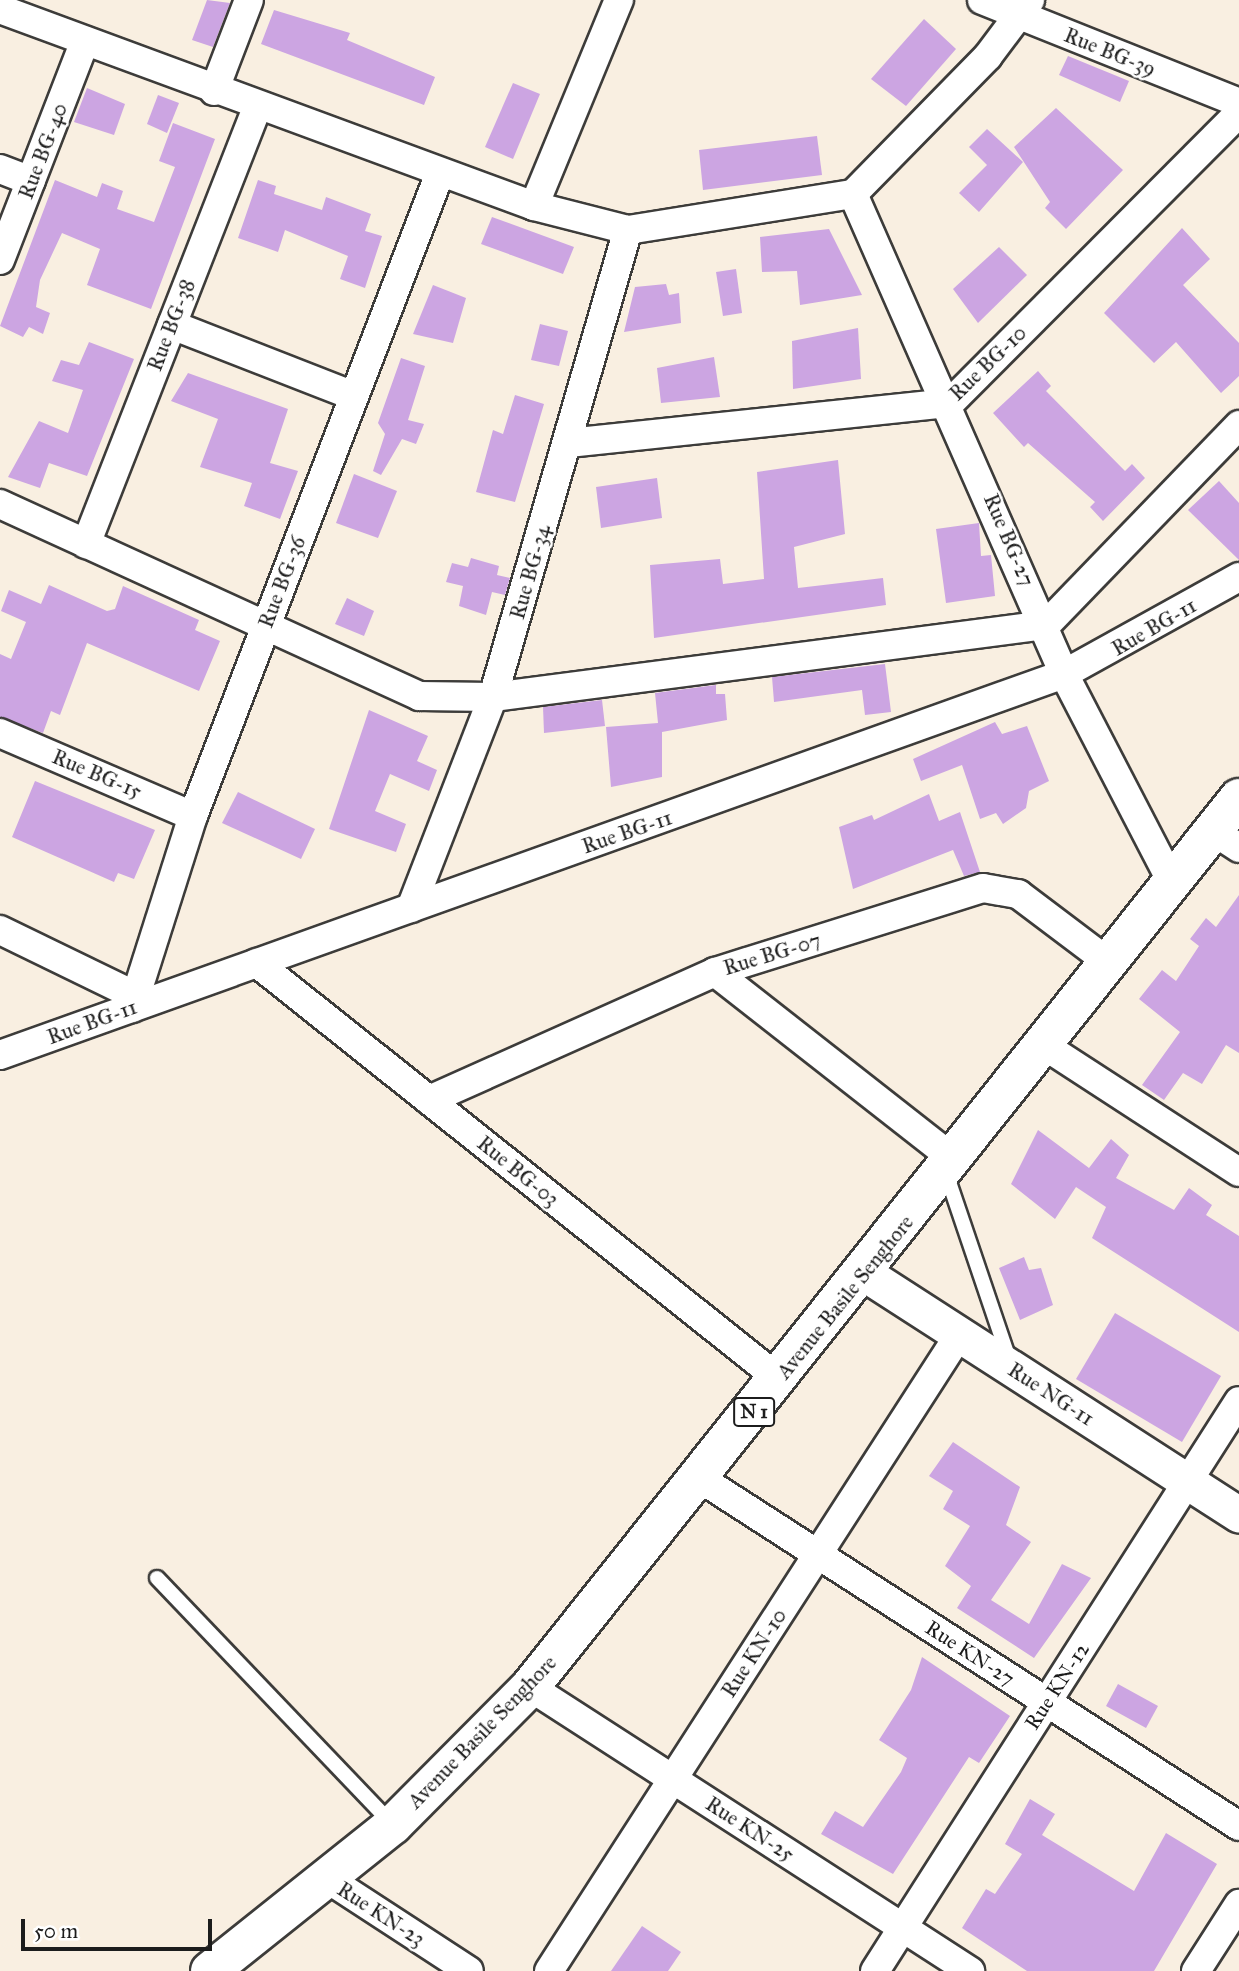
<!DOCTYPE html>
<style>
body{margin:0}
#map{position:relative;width:1239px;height:1971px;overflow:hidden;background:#f9efe1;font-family:"IM FELL Great Primer",serif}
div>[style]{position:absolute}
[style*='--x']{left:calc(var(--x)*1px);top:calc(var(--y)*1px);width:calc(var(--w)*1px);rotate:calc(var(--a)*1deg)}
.building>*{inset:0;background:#cca5e2}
.roads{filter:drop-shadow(2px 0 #3d3c3a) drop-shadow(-2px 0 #3d3c3a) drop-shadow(0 2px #3d3c3a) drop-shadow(0 -2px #3d3c3a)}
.service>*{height:14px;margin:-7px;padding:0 7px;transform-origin:7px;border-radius:7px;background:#fff}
.minor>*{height:28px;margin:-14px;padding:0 14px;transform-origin:14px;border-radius:14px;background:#fff}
.tertiary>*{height:35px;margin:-17.5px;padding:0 17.5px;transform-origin:17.5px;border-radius:17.5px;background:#fff}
.trunk>*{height:38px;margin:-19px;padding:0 19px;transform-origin:19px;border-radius:19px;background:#fff}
span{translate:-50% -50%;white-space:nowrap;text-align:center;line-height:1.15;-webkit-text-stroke:5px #fff;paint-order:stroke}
.shield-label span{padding:2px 5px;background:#fff;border:2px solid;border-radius:5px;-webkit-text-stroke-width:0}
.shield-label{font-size:19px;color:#1c1c1c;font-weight:700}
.street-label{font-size:21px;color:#1c1c1c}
.scale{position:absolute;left:21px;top:1919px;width:191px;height:32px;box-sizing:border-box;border:4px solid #1c1c1c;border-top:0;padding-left:9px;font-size:21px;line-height:24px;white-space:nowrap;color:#1c1c1c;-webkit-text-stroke:5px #fff;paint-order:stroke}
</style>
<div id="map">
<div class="building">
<div style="clip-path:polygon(207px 0,230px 3px,213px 47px,192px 40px)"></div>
<div style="clip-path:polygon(274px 10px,350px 33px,347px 40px,435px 77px,424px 105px,261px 44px)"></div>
<div style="clip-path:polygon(924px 19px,956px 49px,906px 106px,871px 79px)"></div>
<div style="clip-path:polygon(1068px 56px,1129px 81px,1120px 102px,1059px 75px)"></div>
<div style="clip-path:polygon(513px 83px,540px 94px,513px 159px,485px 147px)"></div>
<div style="clip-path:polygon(87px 88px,125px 104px,114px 135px,74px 122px)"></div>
<div style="clip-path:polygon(158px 95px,179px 103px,167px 133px,147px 124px)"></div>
<div style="clip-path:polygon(1056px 108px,1123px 170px,1066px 229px,1045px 208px,1050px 202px,1014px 147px)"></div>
<div style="clip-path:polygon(173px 123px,215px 139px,151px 309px,87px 285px,100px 249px,62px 233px,40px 280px,36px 307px,50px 313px,43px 334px,29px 327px,23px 337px,0 326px,55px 180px,97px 197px,102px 183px,123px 191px,117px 209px,154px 222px,175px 167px,159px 161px)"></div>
<div style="clip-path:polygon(987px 129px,1023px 162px,979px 212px,959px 193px,987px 165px,969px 147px)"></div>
<div style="clip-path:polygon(817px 136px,822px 175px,703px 190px,699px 150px)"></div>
<div style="clip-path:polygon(258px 180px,276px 186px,274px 194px,322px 210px,326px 197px,371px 214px,365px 231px,382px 236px,365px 288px,340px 279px,348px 256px,285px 230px,278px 252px,238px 238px)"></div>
<div style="clip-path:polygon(492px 217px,574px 247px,563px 274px,481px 244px)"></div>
<div style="clip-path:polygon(1182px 228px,1210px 259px,1183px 285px,1239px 343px,1239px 376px,1221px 393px,1176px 342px,1154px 363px,1104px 313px)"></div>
<div style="clip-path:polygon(829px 229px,862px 295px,800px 305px,797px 271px,762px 272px,760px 237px)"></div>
<div style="clip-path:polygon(999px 247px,1027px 275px,978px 323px,953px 289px)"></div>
<div style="clip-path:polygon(736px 269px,742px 313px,723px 316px,716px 272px)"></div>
<div style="clip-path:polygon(666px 284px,669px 295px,679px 293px,681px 323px,624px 332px,635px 287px)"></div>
<div style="clip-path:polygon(433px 285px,466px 298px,453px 343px,413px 334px)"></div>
<div style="clip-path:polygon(540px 324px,568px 331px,559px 366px,531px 360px)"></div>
<div style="clip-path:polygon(858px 328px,861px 379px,793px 389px,792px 341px)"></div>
<div style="clip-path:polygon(89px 342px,134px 359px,87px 476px,49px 463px,40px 488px,8px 477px,39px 421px,68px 433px,83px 390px,52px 381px,61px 360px,79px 365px)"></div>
<div style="clip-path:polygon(714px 357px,720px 397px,661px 403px,657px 368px)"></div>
<div style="clip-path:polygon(401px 358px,425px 366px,408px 420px,424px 424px,416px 444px,402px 439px,381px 475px,373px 471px,385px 434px,378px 423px)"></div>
<div style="clip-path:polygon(1038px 371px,1051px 386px,1046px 391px,1125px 471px,1132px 464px,1145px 478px,1103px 521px,1090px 507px,1095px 502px,1028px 443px,1024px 447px,993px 413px)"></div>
<div style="clip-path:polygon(188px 373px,288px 409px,270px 463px,298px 471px,280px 519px,244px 506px,252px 483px,200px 467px,218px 419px,171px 401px)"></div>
<div style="clip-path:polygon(515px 395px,544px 404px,515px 502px,476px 492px,493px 430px,503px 434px)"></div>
<div style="clip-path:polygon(838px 460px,845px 534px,794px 547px,798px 588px,883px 578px,886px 605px,654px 638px,650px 565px,720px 559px,723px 584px,764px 579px,757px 472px)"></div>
<div style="clip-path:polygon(354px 474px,397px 491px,378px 538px,336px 523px)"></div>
<div style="clip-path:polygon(657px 478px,662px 518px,601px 528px,596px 487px)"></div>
<div style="clip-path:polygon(1219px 481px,1239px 503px,1239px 560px,1188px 510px)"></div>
<div style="clip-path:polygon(979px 523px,981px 556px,991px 555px,995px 596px,946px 603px,936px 529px)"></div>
<div style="clip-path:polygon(471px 558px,499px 566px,497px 575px,510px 578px,505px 595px,492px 592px,486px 615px,459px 606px,463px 586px,446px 582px,452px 563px,468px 567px)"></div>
<div style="clip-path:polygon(49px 585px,107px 611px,115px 609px,123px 586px,199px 620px,195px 630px,220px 641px,199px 691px,87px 643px,60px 715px,51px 711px,43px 733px,0 717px,0 654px,11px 659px,26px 622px,1px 611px,9px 590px,41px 604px)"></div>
<div style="clip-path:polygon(347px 598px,374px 611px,364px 636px,335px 624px)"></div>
<div style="clip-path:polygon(885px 664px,891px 712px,865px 715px,862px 690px,774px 702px,772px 677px)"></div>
<div style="clip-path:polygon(716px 685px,716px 694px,725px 694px,727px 720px,662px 732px,662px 777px,611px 787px,606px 727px,658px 723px,655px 693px)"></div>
<div style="clip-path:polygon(602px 700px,605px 726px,544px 733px,543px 707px)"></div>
<div style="clip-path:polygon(369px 710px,428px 736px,417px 761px,437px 770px,429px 791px,390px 774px,375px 811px,406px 824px,396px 852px,329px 829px)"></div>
<div style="clip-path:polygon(995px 722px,1002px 734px,1027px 726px,1049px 781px,1029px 791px,1026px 808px,1003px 824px,996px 813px,980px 819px,962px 765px,921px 781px,913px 759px)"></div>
<div style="clip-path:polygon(35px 781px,155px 830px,134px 879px,118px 873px,114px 882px,12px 837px)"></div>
<div style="clip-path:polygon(238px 792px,315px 829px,301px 859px,222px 823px)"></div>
<div style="clip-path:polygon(929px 794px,939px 821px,960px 812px,980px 872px,964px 876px,953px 850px,853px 889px,839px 827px,872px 815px,874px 820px)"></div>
<div style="clip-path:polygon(1239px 895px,1239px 1053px,1226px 1045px,1202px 1084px,1183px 1073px,1164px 1100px,1142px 1085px,1180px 1032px,1139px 999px,1162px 970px,1176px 981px,1199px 946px,1190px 939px,1206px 918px,1216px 927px)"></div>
<div style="clip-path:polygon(1038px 1130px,1089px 1168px,1111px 1139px,1129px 1155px,1116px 1178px,1174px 1210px,1189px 1188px,1212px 1205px,1206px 1215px,1239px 1236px,1239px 1332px,1092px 1238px,1106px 1207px,1076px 1187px,1055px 1219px,1011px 1184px)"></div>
<div style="clip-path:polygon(1024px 1257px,1029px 1270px,1041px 1268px,1053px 1305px,1020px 1320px,999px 1268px)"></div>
<div style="clip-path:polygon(1115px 1313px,1221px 1376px,1182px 1442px,1076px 1379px)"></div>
<div style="clip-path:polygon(953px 1442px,1020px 1487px,1006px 1525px,1031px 1542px,991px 1600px,1029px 1624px,1062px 1564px,1091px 1578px,1034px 1658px,957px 1608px,971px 1586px,945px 1566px,970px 1526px,943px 1509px,953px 1491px,929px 1476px)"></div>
<div style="clip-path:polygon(922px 1657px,1010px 1716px,979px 1763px,969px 1757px,893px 1874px,821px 1834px,835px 1811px,863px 1827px,901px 1772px,907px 1758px,879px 1740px,911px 1690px)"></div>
<div style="clip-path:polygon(1118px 1684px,1158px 1706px,1146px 1728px,1106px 1706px)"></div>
<div style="clip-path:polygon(1030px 1799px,1055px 1814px,1042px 1835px,1134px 1891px,1166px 1833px,1217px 1864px,1154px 1971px,1027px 1971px,962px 1928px,986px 1889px,995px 1894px,1022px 1854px,1005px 1844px)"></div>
<div style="clip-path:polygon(642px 1926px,681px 1952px,668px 1971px,611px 1971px)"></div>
</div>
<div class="roads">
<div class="service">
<div style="--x:946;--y:1173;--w:196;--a:71.3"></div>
<div style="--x:157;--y:1578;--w:340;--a:46.3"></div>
</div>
<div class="minor">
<div style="--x:982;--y:0;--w:277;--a:21.8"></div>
<div style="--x:0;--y:9;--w:569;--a:20.25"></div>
<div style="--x:534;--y:206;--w:97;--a:14.3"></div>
<div style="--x:628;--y:230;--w:228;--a:-9.1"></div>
<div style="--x:853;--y:194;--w:193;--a:-45.6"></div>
<div style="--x:988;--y:56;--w:70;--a:-53.1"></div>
<div style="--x:214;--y:91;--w:97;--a:-69"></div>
<div style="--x:0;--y:169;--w:33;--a:21"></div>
<div style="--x:853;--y:194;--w:524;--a:66.27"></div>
<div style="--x:1064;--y:674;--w:234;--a:62.6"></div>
<div style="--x:534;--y:206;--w:223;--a:-67.6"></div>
<div style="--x:0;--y:260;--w:235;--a:-68.8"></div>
<div style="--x:172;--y:325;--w:195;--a:21.3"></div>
<div style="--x:568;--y:443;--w:384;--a:-6"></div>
<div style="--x:950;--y:403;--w:409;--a:-45.1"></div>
<div style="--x:0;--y:504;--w:461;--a:24.6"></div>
<div style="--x:419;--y:696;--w:74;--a:0.8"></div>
<div style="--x:493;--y:697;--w:558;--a:-7.42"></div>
<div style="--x:1046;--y:625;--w:278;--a:-46"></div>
<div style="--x:86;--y:544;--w:469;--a:-68.6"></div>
<div style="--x:0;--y:733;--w:210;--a:23.3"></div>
<div style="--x:1213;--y:831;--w:31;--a:33"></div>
<div style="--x:411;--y:908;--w:226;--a:-68.8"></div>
<div style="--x:493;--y:697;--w:486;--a:-73.9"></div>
<div style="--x:0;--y:930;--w:147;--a:25.9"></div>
<div style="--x:257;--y:963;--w:667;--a:38.55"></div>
<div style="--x:715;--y:972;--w:305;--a:38.1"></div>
<div style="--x:132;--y:1008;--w:201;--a:-72.4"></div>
<div style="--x:193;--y:816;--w:689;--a:-68.99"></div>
<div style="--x:1045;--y:1046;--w:231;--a:33"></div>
<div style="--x:0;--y:1055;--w:1130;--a:-19.7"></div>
<div style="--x:1064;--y:674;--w:200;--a:-29"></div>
<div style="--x:429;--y:1100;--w:313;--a:-24.1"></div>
<div style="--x:715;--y:972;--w:281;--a:-17.4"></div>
<div style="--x:983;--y:888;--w:36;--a:10"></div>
<div style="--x:1018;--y:894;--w:116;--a:37"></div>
<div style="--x:701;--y:1479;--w:640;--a:32.82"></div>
<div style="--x:530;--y:1687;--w:524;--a:32.84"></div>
<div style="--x:328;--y:1879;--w:168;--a:33.1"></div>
<div style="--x:549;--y:1971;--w:757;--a:-57.19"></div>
<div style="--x:875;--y:1971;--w:676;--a:-57.44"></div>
<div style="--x:1196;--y:1971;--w:80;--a:-57.3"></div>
</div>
<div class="tertiary">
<div style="--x:864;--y:1273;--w:446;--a:32.8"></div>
</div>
<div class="trunk">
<div style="--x:210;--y:1971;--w:234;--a:-38.6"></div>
<div style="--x:393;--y:1825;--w:194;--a:-45.2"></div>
<div style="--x:530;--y:1687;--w:1137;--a:-51.43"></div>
</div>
</div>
<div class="shield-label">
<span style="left:754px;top:1412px">N 1</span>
</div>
<div class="street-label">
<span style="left:1110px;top:52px;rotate:22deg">Rue BG-39</span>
<span style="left:43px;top:151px;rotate:-69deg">Rue BG-40</span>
<span style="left:171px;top:325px;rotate:-69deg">Rue BG-38</span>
<span style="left:988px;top:363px;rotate:-44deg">Rue BG-10</span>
<span style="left:1009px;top:540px;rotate:67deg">Rue BG-27</span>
<span style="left:530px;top:572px;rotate:-74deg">Rue BG-34</span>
<span style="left:282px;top:582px;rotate:-69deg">Rue BG-36</span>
<span style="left:1154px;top:627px;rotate:-30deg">Rue BG-11</span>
<span style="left:97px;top:774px;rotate:23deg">Rue BG-15</span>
<span style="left:627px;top:832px;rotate:-19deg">Rue BG-11</span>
<span style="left:772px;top:954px;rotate:-17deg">Rue BG-07</span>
<span style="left:92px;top:1022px;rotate:-20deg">Rue BG-11</span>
<span style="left:518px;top:1171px;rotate:39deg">Rue BG-03</span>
<span style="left:845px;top:1297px;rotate:-51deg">Avenue Basile Senghore</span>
<span style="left:1051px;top:1394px;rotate:33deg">Rue NG-11</span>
<span style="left:754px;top:1653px;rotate:-57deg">Rue KN-10</span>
<span style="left:970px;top:1653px;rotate:33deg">Rue KN-27</span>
<span style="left:1057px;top:1686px;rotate:-57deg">Rue KN-12</span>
<span style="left:482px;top:1732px;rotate:-46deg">Avenue Basile Senghore</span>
<span style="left:750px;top:1829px;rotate:33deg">Rue KN-25</span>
<span style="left:381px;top:1914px;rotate:33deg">Rue KN-23</span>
</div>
<div class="scale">50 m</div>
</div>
